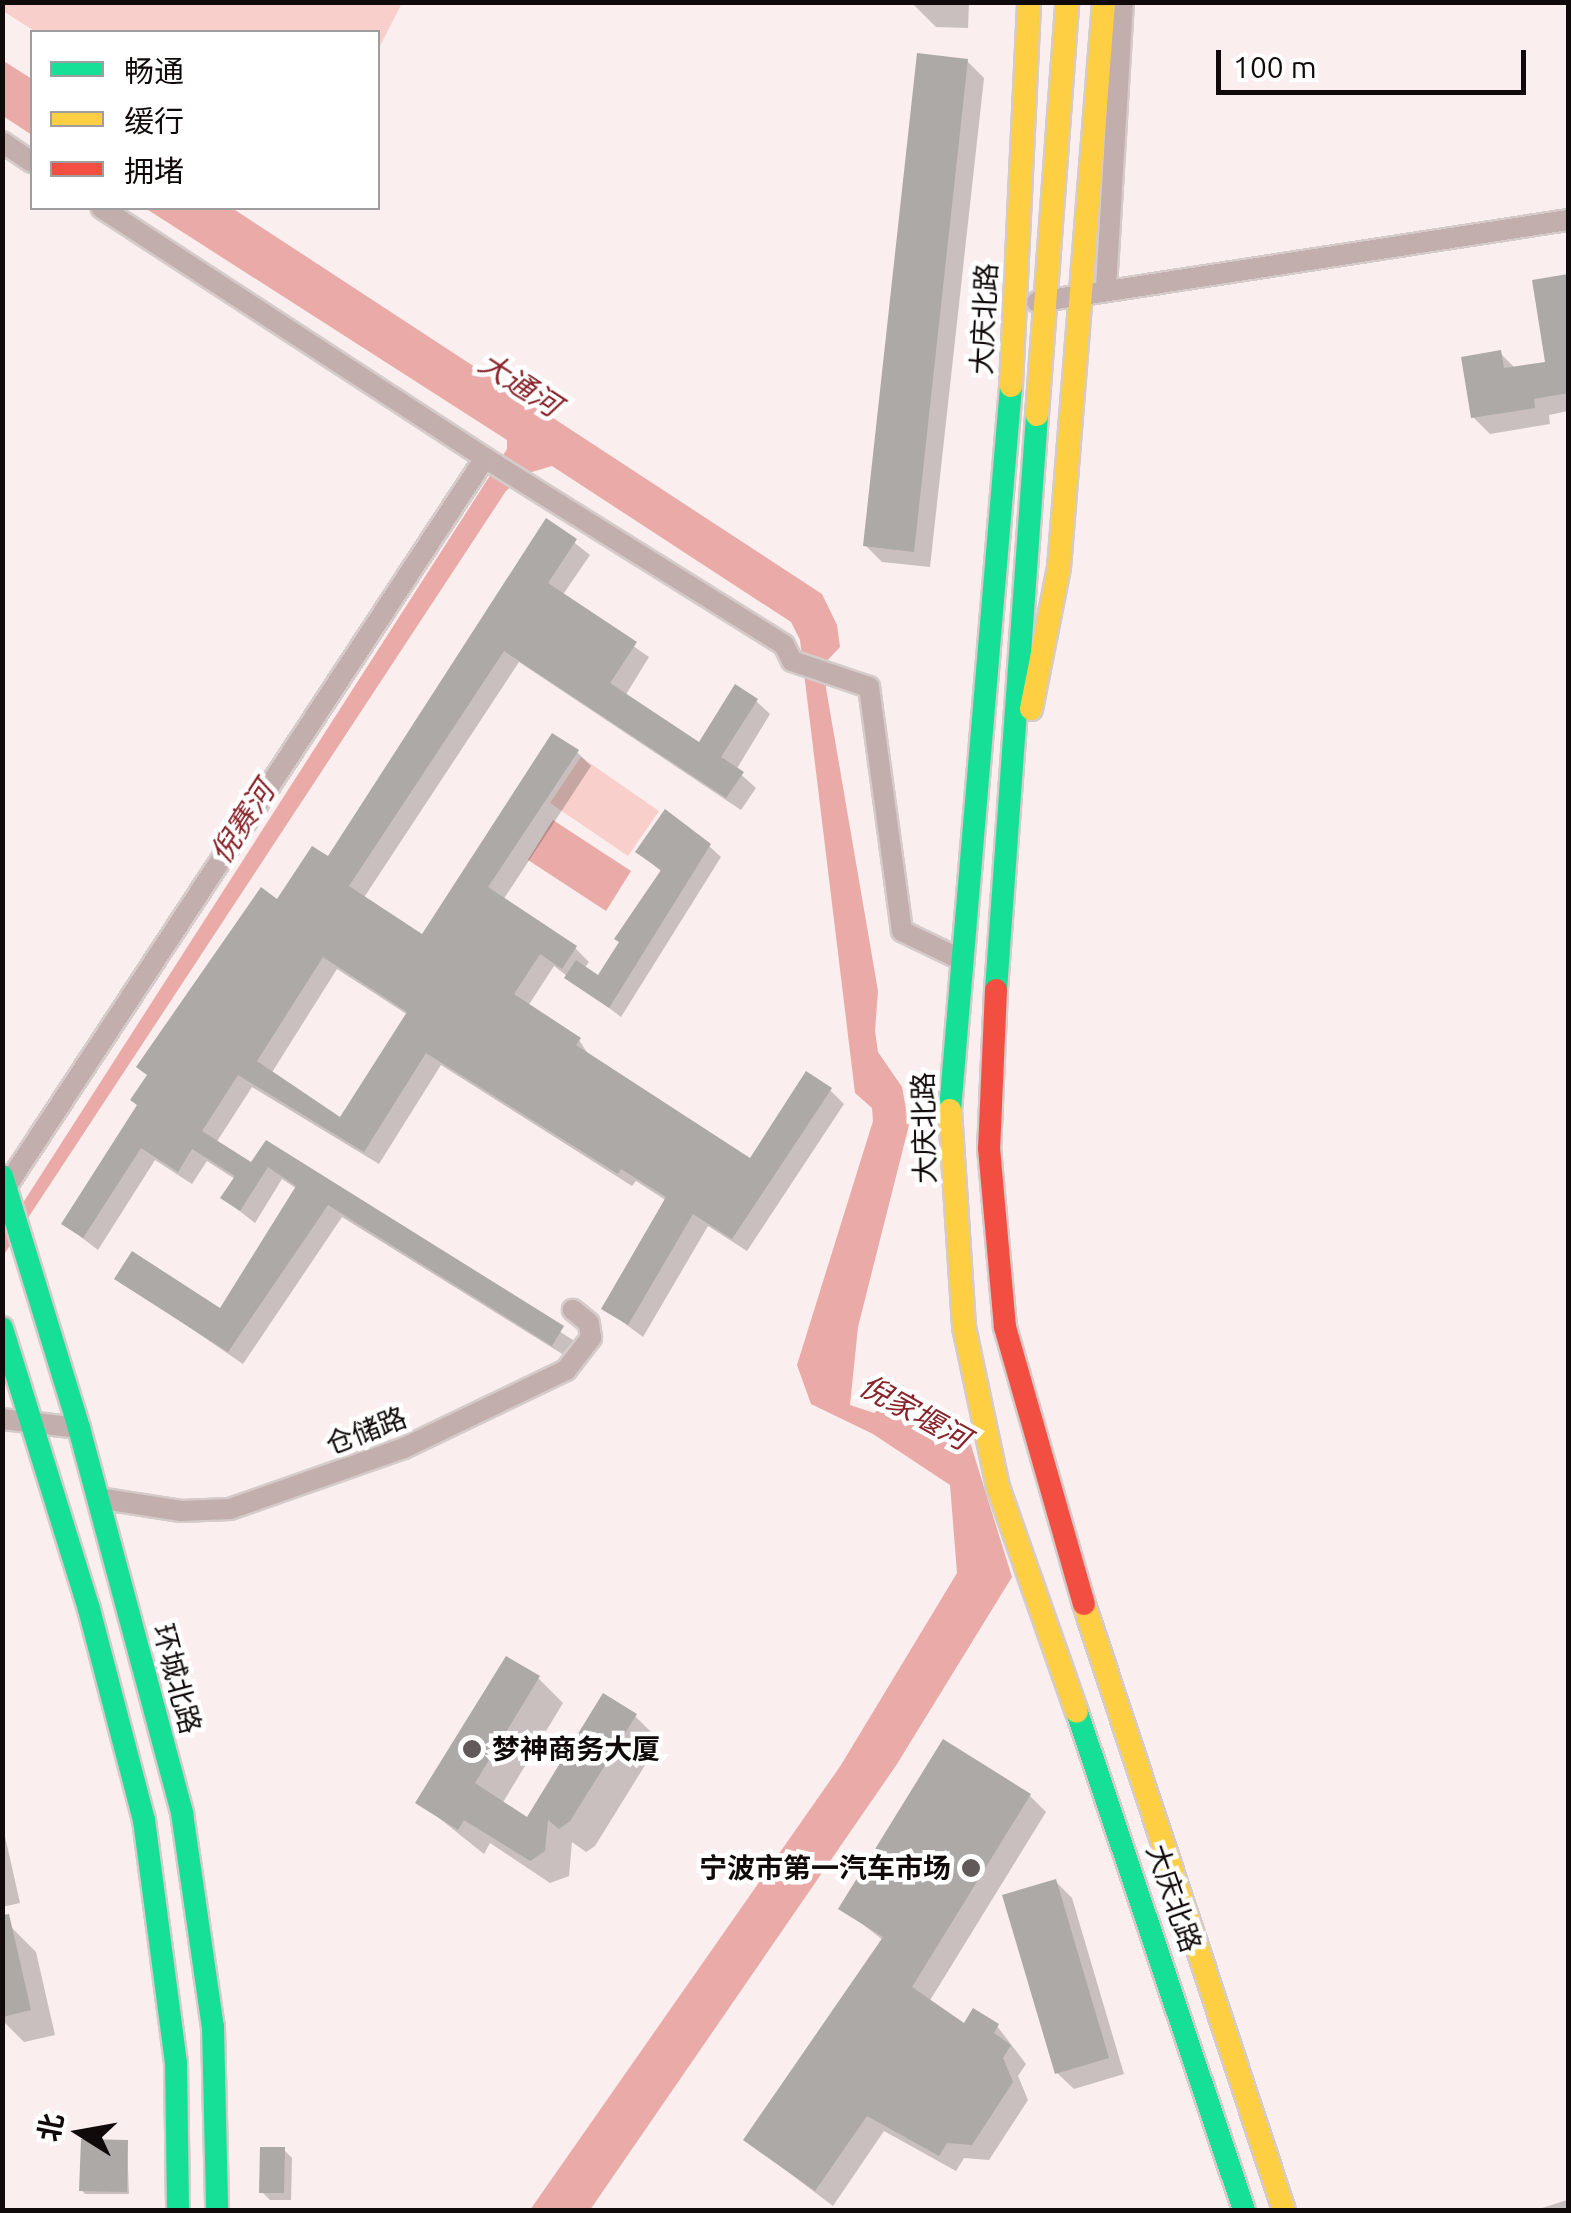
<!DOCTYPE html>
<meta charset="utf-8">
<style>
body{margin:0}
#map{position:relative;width:1571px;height:2213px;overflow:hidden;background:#faefee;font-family:Ubuntu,"Noto Sans SC",sans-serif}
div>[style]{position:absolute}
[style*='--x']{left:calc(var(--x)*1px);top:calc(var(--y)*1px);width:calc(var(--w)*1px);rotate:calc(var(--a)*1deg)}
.green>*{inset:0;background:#f9cfcc}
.water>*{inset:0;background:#e9aaa8}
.shadow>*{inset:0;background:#0003}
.building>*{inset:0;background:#aca9a6}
.roads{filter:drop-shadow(2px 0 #d4cbca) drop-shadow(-2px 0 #d4cbca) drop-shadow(0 2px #d4cbca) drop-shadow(0 -2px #d4cbca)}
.street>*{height:20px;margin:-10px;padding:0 10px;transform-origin:10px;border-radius:10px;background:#c2afad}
.fast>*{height:22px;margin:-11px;padding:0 11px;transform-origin:11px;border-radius:11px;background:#16e098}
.slow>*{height:22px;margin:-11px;padding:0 11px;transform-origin:11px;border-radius:11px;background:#ffcf43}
.jam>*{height:22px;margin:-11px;padding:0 11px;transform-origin:11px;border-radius:11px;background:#f24e42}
.dots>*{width:28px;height:28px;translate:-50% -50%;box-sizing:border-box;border:5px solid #fff;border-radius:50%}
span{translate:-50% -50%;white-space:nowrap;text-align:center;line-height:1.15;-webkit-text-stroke:9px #fff;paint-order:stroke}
.street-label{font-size:28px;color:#100a0a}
.poi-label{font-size:28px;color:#100a0a;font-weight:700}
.left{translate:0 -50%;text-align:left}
.right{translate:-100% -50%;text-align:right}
.water-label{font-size:30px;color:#88242a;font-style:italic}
.frame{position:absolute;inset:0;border:5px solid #100a0a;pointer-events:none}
.legend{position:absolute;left:30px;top:30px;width:350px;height:180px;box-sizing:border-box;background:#fff;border:2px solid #9f9d9d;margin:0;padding:12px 18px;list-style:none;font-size:30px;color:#100a0a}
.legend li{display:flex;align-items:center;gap:20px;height:50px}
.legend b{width:50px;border:2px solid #9f9d9d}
.north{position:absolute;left:30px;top:2083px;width:100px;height:100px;-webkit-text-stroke:8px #fff;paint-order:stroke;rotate:281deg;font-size:28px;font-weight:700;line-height:40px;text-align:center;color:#100a0a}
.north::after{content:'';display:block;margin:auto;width:35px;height:45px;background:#100a0a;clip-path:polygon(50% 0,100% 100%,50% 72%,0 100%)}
.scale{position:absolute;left:1216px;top:50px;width:310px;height:45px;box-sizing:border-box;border:5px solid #100a0a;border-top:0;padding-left:12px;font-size:30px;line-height:35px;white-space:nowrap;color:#100a0a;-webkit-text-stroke:8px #fff;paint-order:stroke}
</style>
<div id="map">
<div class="green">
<div style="clip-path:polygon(2px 3px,3px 2px,402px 3px,378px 50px,378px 32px,36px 32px,3px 11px)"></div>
<div style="clip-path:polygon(581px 757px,659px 811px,628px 856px,550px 803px)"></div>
</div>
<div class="water">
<div style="clip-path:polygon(2px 60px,32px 79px,32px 135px,3px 116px)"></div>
<div style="clip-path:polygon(145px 208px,232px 208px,822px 594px,837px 625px,840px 647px,825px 663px,826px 688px,878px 991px,875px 1031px,878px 1052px,902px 1087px,909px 1125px,858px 1327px,850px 1405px,874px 1413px,882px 1407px,970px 1442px,1012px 1577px,897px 1764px,590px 2210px,530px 2210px,841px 1765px,957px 1573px,950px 1485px,873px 1434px,811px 1404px,797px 1365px,873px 1121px,872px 1108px,855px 1093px,800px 640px,791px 622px,552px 466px,525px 474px,506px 491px,3px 1256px,3px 1234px,507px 449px,507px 440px)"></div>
<div style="clip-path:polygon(553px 820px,631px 871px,606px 911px,528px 860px)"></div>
</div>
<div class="shadow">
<div style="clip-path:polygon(911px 2px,969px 2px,968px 28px,936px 27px)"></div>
<div style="clip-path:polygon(967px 61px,984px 78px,930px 567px,882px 562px,865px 545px)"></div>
<div style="clip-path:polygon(1568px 276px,1568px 411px,1549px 415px,1550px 424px,1490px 434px,1473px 417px,1500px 353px,1516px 369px,1548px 364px,1535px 282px)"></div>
<div style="clip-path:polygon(evenodd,547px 521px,590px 555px,562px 596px,649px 657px,625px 696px,700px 746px,756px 701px,770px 714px,736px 770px,756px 788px,741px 810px,519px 662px,363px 899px,423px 937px,577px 752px,591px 766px,503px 900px,575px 948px,589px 962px,584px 969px,599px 978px,662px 872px,638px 852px,709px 846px,721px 857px,621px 1017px,554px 966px,528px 1006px,579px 1040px,590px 1057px,750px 1161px,830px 1090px,844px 1104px,747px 1251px,708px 1226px,643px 1337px,604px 1308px,667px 1201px,636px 1181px,632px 1186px,441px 1065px,379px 1164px,252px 1087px,216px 1143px,251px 1166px,266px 1143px,576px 1342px,567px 1357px,342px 1217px,243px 1364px,117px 1278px,221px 1311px,297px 1189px,282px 1179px,255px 1223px,223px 1198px,235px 1179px,207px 1161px,192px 1184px,155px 1160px,98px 1250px,64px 1224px,278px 902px,329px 860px,547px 521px,337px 969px,408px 1015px,341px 1121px,271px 1074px,337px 969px)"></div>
<div style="clip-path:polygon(538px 1678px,563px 1703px,502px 1804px,527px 1820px,635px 1716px,660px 1741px,595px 1846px,586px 1852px,572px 1842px,569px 1876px,550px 1883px,490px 1843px,484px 1854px,419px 1802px)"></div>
<div style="clip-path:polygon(1030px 1796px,1046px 1812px,929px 2002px,965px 2026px,997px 2026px,1026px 2064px,1018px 2076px,1028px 2100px,989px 2160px,964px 2158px,956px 2171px,884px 2131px,833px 2206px,746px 2140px,884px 1941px,842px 1908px)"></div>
<div style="clip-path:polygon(2px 1823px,20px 1903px,2px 1907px)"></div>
<div style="clip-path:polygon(1056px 1882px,1072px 1898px,1124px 2074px,1074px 2089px,1057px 2073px)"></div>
<div style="clip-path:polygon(11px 1927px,36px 1952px,55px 2035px,24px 2042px,2px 2020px,2px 1929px)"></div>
<div style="clip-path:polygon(127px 2142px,129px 2194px,85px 2194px,82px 2190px)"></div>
<div style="clip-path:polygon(284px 2150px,292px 2158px,291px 2200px,270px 2200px,262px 2192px)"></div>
<div style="clip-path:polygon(1567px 2200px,1568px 2210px,1536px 2210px)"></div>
</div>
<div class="building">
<div style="clip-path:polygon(917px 53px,968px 59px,914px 552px,863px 546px)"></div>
<div style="clip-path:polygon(1568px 274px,1568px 393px,1534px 399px,1535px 408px,1471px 418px,1461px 357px,1501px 350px,1504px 368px,1545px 362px,1532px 280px)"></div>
<div style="clip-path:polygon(evenodd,546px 518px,577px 539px,548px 583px,637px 642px,610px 683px,699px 742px,735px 684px,758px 699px,721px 757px,744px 772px,726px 798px,504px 651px,349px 886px,422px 934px,552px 733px,579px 750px,488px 887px,577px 946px,562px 969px,540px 954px,514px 994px,581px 1038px,576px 1045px,750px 1158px,806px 1071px,832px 1088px,732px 1239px,693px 1214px,628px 1325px,601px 1309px,666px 1197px,621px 1169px,618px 1174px,426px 1053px,364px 1152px,238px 1075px,202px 1131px,251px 1162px,266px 1140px,564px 1326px,552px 1346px,328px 1205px,228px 1352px,114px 1279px,132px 1251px,220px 1308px,296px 1186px,268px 1167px,240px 1211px,220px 1198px,235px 1176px,192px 1149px,178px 1172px,141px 1148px,83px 1238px,61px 1224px,137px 1105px,130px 1100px,147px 1075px,136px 1067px,261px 887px,277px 899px,312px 846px,328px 856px,546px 518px,323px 957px,407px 1012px,340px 1117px,257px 1061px,323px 957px)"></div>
<div style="clip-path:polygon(665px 809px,711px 844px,609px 1008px,564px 978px,576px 960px,598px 975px,619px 942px,614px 939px,661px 870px,635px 852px)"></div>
<div style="clip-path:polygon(506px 1656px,540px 1676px,475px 1783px,527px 1817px,603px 1693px,637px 1714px,570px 1821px,559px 1829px,548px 1820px,545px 1851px,530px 1861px,464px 1820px,458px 1830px,415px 1803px)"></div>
<div style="clip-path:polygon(943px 1739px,1031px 1794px,912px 1987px,964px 2023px,973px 2008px,999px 2024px,994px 2033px,1011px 2045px,1003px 2058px,1013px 2082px,972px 2145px,947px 2143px,939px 2156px,867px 2116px,815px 2191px,743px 2140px,883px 1937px,838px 1909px)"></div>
<div style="clip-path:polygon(1056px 1879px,1109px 2058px,1055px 2074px,1002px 1895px)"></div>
<div style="clip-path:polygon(9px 1914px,31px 2010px,2px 2017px,2px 1915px)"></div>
<div style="clip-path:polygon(81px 2139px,128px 2140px,127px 2192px,79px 2191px)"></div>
<div style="clip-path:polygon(260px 2147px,285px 2147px,284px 2193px,259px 2193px)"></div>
</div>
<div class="roads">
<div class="street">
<div style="--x:2;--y:142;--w:36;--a:34"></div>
<div style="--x:1106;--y:288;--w:287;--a:-86.6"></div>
<div style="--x:1037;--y:302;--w:537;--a:-8.78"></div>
<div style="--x:485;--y:458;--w:353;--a:32"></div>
<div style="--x:784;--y:645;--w:18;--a:63"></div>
<div style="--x:792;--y:661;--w:81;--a:18.7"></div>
<div style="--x:869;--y:687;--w:246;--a:82.3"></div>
<div style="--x:902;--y:931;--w:64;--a:25.8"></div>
<div style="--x:6;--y:1187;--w:872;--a:-56.69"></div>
<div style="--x:485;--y:458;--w:458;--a:-146.9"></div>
<div style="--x:2;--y:1419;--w:78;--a:6.7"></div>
<div style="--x:98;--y:1498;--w:84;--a:8.9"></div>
<div style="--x:181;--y:1511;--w:49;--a:-2.3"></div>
<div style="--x:230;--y:1509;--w:184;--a:-19.3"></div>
<div style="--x:404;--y:1448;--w:180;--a:-25.7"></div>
<div style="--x:566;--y:1370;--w:41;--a:-52"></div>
<div style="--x:591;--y:1338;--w:15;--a:-98"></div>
<div style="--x:589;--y:1323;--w:21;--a:-141"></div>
</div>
<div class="fast">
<div style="--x:996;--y:990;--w:576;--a:-85.92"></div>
<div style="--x:950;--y:1110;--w:727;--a:-85.18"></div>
<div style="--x:2;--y:1176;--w:264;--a:73"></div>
<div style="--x:79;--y:1428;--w:399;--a:75"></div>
<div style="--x:182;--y:1813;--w:216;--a:81.8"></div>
<div style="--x:213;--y:2027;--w:183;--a:88.7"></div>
<div style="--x:2;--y:1328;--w:294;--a:72.8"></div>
<div style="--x:89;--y:1609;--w:218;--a:75.4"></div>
<div style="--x:144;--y:1820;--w:245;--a:82.5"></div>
<div style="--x:176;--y:2063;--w:147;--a:89.2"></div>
<div style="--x:1077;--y:1712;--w:525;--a:71.46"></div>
</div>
<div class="slow">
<div style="--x:1011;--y:386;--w:384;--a:-87.3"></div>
<div style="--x:1037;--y:415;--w:414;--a:-85.8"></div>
<div style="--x:1031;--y:709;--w:144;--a:-78.8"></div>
<div style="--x:1059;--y:568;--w:568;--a:-85.45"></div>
<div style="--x:950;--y:1110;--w:217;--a:86.3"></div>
<div style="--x:964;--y:1327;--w:164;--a:78"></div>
<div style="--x:998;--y:1487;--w:238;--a:70.7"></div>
<div style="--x:1084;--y:1604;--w:638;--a:71.74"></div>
</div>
<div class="jam">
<div style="--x:996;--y:990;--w:158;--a:92.5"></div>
<div style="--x:989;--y:1148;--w:180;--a:84.9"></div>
<div style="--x:1005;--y:1327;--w:288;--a:74.1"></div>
</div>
</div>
<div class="dots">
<div style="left:472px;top:1749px;background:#625a5a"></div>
<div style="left:971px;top:1868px;background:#625a5a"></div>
</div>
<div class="street-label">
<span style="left:984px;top:319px;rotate:-87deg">大庆北路</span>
<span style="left:924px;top:1128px;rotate:-91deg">大庆北路</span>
<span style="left:366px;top:1431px;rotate:-21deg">仓储路</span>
<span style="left:177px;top:1679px;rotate:75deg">环城北路</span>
<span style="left:1174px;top:1898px;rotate:71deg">大庆北路</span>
</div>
<div class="poi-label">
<span class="left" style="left:492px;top:1749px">梦神商务大厦</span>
<span class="right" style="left:951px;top:1868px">宁波市第一汽车市场</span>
</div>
<div class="water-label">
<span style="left:520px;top:384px;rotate:33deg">大通河</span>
<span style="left:242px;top:822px;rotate:-57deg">倪赛河</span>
<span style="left:915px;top:1412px;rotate:29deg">倪家堰河</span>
</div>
<div class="frame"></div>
<ul class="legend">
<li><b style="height:12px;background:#16e098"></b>畅通</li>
<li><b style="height:12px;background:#ffcf43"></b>缓行</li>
<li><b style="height:12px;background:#f24e42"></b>拥堵</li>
</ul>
<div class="north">北</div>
<div class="scale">100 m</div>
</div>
